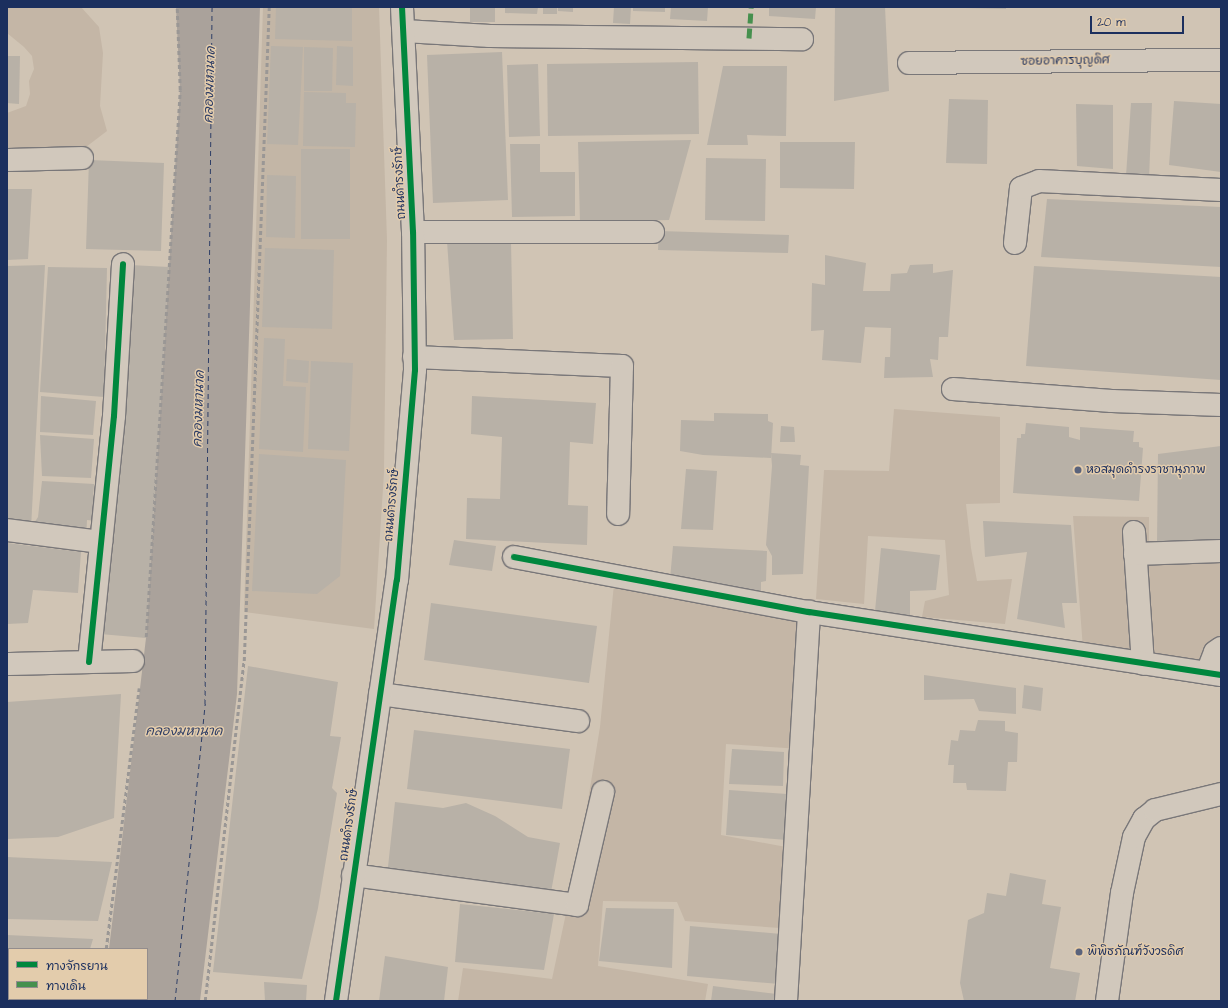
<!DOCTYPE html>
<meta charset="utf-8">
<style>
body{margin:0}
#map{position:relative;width:1228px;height:1008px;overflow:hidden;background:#d0c4b4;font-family:"Architects Daughter","Playpen Sans Thai",sans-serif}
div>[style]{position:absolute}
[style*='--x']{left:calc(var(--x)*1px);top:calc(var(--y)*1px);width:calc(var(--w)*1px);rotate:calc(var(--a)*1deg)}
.built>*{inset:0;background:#c3b6a6}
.green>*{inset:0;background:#c4b6a6}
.water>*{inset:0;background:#aaa29b}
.ferry>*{height:1px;margin-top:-0.5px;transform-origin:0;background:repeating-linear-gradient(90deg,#2e3e66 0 5px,transparent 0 9px)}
.building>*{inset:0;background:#b8b1a7}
.path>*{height:2.5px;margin-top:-1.25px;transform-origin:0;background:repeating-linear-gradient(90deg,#9a9795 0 4px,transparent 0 7px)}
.roads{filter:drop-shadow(1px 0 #797779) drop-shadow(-1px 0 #797779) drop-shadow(0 1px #797779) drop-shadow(0 -1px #797779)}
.minor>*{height:22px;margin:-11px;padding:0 11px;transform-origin:11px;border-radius:11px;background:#d1c8bc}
.quiet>*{height:5px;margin-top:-2.5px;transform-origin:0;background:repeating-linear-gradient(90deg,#46904e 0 10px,transparent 0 15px)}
.cycleway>*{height:6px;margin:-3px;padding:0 3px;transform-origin:3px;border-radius:3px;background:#00873e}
.dots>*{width:11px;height:11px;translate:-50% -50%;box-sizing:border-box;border:2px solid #e3ccac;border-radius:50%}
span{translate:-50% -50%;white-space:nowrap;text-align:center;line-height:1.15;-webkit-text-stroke:3px #e3ccac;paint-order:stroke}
.street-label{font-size:12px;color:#1b2f5e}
.poi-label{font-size:12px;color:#1b2f5e}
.left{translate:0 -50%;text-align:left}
.water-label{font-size:13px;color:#2e3e66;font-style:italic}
.frame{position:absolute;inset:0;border:8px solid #1b2f5e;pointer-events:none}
.legend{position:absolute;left:8px;top:948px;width:140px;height:52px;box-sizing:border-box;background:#e3ccac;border:1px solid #938d8d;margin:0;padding:5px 7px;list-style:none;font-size:12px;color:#1b2f5e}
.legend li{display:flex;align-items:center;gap:8px;height:20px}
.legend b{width:20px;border:1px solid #938d8d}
.scale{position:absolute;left:1090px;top:16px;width:94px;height:18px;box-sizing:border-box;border:2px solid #1b2f5e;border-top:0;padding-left:5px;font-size:12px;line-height:14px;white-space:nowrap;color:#1b2f5e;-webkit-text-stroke:3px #e3ccac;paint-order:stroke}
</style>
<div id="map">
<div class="built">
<div style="clip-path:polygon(263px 7px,379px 7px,387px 240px,384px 472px,374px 629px,244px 612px)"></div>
</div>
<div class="green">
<div style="clip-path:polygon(7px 7px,81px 7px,99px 27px,103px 53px,100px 106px,107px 131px,86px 147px,48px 154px,7px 152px,7px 113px,26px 106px,30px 94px,29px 81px,34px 69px,32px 56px,24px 47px,7px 33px)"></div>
<div style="clip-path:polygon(894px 409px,1000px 417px,1000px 503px,966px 504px,971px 548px,977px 581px,1012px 579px,1005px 624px,922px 617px,925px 601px,949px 595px,945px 540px,868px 536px,864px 604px,816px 599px,824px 470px,889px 471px)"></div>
<div style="clip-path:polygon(1073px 516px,1149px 517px,1149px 548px,1221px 559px,1221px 635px,1208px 643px,1204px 666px,1083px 649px)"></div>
<div style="clip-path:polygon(614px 584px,809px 619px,801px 749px,726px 744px,721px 835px,786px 847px,780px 928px,685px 921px,677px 902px,603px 901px,598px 966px,708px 984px,705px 1001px,458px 1001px,463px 968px,552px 979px,581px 843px,600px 727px)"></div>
</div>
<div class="water">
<div style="clip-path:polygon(176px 7px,260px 7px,237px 694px,200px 1001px,103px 1001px,103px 999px,147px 999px,147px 949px,109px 949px,146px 638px,180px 90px)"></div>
</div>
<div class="ferry">
<div style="--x:175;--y:1001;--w:299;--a:-84.2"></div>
<div style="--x:205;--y:704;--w:697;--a:-89.42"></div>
</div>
<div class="building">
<div style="clip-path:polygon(276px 7px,352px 7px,352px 41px,275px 39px)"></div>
<div style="clip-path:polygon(470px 7px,495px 7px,495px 22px,470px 22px)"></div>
<div style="clip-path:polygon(505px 7px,538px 7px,537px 14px,505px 13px)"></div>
<div style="clip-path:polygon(543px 7px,557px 7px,557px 14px,543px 14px)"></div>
<div style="clip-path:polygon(558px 7px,573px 7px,573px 12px,558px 11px)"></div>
<div style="clip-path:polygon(614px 7px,631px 7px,630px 24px,613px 23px)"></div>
<div style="clip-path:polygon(633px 7px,665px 7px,665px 12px,633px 11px)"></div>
<div style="clip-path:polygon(671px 7px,708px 7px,707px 21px,670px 19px)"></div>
<div style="clip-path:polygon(769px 7px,816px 7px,815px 19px,769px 16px)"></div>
<div style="clip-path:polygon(835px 7px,885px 7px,889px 91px,834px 101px)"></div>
<div style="clip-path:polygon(965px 7px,1006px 7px,1006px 9px,965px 8px)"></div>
<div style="clip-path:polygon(271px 46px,303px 47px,298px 145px,267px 144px)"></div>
<div style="clip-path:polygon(337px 46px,353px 47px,353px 86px,336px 85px)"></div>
<div style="clip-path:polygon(304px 47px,333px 48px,332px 91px,304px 91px)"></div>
<div style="clip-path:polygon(502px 52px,508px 200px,433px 203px,427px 55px)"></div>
<div style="clip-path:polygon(7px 56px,20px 56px,19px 104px,7px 103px)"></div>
<div style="clip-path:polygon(698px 62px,699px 134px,548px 136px,547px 64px)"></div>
<div style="clip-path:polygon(538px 64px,540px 136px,509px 137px,507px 65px)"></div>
<div style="clip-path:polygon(723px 66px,787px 66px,786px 136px,747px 135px,748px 145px,707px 145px)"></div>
<div style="clip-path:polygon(304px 92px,346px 93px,346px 103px,356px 103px,355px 147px,303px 146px)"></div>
<div style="clip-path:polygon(949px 99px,988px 100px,987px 164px,946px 163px)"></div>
<div style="clip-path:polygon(1174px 101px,1221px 104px,1221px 172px,1169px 165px)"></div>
<div style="clip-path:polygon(1131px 103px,1152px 103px,1149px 179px,1126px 176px)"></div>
<div style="clip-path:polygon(1076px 104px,1113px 105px,1113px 169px,1077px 166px)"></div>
<div style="clip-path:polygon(691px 140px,669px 220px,580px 222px,578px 142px)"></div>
<div style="clip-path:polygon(780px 142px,855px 142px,854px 189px,780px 188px)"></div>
<div style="clip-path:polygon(510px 144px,540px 144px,540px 172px,575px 172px,575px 216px,512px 217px)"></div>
<div style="clip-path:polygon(301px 149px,350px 149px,350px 239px,301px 239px)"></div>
<div style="clip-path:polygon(706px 158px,766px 159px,765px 221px,705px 220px)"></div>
<div style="clip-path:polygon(89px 160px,164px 163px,161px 251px,86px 249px)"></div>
<div style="clip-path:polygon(267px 175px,296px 176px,295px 238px,266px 237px)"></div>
<div style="clip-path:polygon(7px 189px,32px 189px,28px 259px,7px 260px)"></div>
<div style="clip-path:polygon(1047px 199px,1221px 207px,1221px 267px,1041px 257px)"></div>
<div style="clip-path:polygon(659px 231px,789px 235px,788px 253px,658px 250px)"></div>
<div style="clip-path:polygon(447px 241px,511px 242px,513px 339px,454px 340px)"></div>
<div style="clip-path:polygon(265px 248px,334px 250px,332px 329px,262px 327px)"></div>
<div style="clip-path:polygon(825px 255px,866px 263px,863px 291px,890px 291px,891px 274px,907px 273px,910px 265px,933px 264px,933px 273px,953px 270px,948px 337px,939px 337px,938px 360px,930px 359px,933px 377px,884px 378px,885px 357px,890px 357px,891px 328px,865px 327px,861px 363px,822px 360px,824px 330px,811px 331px,812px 283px,825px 285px)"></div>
<div style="clip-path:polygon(45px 265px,31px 528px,7px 526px,7px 266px)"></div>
<div style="clip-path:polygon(130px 265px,169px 267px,146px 638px,100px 634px)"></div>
<div style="clip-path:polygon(1034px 266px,1221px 277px,1221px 380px,1026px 366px)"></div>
<div style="clip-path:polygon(48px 267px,107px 268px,104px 397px,40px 392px)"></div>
<div style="clip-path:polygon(264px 338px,285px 339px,283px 386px,306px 387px,303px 452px,259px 449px)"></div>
<div style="clip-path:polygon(287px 359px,309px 361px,308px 383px,286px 381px)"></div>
<div style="clip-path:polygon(311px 361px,353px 363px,349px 451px,308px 449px)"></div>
<div style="clip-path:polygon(41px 396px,96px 401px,93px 435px,40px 432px)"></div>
<div style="clip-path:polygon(472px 396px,596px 403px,593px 444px,570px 442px,568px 505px,588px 506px,587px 545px,466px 539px,467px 498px,500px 499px,502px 437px,471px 434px)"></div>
<div style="clip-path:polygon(714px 413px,768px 414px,768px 421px,773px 423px,771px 458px,703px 455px,680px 451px,681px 420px,714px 421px)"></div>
<div style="clip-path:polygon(1026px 423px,1069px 427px,1069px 437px,1080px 440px,1080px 427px,1134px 431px,1133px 442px,1139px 442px,1139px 447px,1143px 448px,1139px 501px,1013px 493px,1017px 438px,1021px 438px,1021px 434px,1025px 434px)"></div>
<div style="clip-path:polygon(781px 426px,794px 427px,795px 442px,780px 442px)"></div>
<div style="clip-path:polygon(40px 435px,94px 439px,91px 478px,42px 476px)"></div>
<div style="clip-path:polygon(1221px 446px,1221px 541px,1157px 542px,1158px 454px)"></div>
<div style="clip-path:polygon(771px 453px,801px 455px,800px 465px,809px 466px,803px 574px,772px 575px,772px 556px,766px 545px,772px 466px)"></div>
<div style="clip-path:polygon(259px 454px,346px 460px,340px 576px,317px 594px,252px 591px)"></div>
<div style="clip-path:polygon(686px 469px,717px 471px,713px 530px,681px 529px)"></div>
<div style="clip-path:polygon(42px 481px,94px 484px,93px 498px,97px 500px,96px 521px,87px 520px,86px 540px,31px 528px,38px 517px)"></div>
<div style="clip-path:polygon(983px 521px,1071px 525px,1077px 603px,1062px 603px,1065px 628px,1017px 619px,1027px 552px,985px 557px)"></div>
<div style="clip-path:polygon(454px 540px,496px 546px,492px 571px,449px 565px)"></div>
<div style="clip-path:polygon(7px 543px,81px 552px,78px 593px,33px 590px,28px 623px,7px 624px)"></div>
<div style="clip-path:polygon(673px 546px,767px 551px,766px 581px,761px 582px,761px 595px,706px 591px,706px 580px,670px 579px)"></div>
<div style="clip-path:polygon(881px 548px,940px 555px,936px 590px,910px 591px,910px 616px,875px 611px)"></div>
<div style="clip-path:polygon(431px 603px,597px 626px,589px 683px,424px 660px)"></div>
<div style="clip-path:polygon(248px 666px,338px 682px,330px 736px,341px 737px,332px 788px,337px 793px,318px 908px,302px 979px,213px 972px)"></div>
<div style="clip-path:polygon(924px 675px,1016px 688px,1016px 714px,979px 711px,974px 699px,924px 700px)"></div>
<div style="clip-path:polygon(1024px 685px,1043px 688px,1041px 711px,1022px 708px)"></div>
<div style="clip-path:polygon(121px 694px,114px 818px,58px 837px,7px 839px,7px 702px)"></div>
<div style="clip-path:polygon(978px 720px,1005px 721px,1005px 731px,1018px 733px,1017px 762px,1008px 762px,1006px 791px,967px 790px,966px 783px,953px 783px,954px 765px,948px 765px,951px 740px,958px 741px,960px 730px,975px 731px)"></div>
<div style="clip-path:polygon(414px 730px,570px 749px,562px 809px,407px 789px)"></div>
<div style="clip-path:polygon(732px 749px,784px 752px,783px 786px,729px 784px)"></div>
<div style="clip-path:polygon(729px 790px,787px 794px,787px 840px,726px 835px)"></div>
<div style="clip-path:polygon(395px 802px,443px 808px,466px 803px,495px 816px,528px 837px,560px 843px,551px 892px,387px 876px)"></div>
<div style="clip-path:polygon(7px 857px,112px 862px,98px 921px,7px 919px)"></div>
<div style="clip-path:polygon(1010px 873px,1046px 880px,1042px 904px,1061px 907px,1050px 968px,1080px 973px,1075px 1001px,964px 1001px,960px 983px,968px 920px,984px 913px,987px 893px,1006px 896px)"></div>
<div style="clip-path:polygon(460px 904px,554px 914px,544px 970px,455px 962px)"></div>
<div style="clip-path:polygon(606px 908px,674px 909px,672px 968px,599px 961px)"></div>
<div style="clip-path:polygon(690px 926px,781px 934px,779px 984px,687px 976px)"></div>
<div style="clip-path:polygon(7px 935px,93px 939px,90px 949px,9px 949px,9px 999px,76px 999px,75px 1001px,7px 1001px)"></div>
<div style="clip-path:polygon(385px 956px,448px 967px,444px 1001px,379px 1001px)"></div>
<div style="clip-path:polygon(264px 982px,307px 985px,306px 1001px,265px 1001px)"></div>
<div style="clip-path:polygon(713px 986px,777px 994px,776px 1001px,711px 1001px)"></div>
</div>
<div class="path">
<div style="--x:146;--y:637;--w:548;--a:-86.44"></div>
<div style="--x:180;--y:90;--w:83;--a:-92.1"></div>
<div style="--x:106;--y:949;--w:263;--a:-82.8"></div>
<div style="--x:100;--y:1001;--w:2;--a:-90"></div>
<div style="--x:205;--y:1001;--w:342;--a:-83.5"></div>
<div style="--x:244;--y:661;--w:654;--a:-87.81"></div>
</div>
<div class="roads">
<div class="minor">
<div style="--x:404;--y:31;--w:86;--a:3.3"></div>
<div style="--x:490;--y:36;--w:312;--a:0.6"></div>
<div style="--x:909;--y:63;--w:312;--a:-0.6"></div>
<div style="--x:7;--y:160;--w:75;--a:-1.5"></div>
<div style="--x:413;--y:232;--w:240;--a:0"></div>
<div style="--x:1015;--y:243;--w:55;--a:-83.8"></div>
<div style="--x:1021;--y:188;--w:19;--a:-21"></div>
<div style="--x:1039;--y:181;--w:182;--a:2.8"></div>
<div style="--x:414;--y:357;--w:208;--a:2.5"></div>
<div style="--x:622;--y:366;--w:148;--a:91.5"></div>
<div style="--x:953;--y:389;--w:159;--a:4.3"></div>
<div style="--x:1112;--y:401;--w:109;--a:2.1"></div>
<div style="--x:7;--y:530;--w:95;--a:7.3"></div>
<div style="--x:1134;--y:532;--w:132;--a:86.1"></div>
<div style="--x:1135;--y:554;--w:86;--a:-2"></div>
<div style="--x:514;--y:557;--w:300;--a:10.6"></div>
<div style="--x:809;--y:612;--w:417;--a:8.7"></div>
<div style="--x:89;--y:662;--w:247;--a:-84.2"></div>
<div style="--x:114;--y:416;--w:152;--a:-86.6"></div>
<div style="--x:7;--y:664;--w:126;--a:-1.4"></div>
<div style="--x:1207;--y:673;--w:22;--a:-69"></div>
<div style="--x:1215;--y:652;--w:7;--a:-34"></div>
<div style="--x:380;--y:694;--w:200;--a:7.8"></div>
<div style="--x:353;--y:875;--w:226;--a:7.6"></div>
<div style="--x:577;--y:905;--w:116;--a:-77"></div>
<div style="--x:336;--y:1001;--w:425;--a:-81.8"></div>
<div style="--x:397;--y:580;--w:211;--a:-85.1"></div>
<div style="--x:415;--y:370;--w:138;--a:-90.8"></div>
<div style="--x:413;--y:232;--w:225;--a:-92.8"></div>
<div style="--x:786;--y:1001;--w:390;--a:-86.6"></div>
<div style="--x:1107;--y:1001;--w:109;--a:-82.1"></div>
<div style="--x:1122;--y:893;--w:57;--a:-77.9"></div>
<div style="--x:1134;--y:837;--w:21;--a:-61"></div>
<div style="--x:1144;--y:819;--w:14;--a:-39"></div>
<div style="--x:1155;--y:810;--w:68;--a:-13.6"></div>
</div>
</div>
<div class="quiet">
<div style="--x:749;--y:38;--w:31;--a:-86"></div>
</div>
<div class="cycleway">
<div style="--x:514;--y:557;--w:300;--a:10.6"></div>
<div style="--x:809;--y:612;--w:417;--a:8.7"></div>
<div style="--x:89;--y:662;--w:247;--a:-84.2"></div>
<div style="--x:114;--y:416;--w:152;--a:-86.6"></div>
<div style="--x:336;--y:1001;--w:425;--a:-81.8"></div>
<div style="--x:397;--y:580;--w:211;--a:-85.1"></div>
<div style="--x:415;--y:370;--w:138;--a:-90.8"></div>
<div style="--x:413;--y:232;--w:225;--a:-92.8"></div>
</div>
<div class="dots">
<div style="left:1078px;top:470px;background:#5a637c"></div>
<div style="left:1079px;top:952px;background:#5a637c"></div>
</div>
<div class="street-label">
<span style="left:1065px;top:61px;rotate:-1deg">ซอยอาคารบุญดิศ</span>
<span style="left:400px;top:183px;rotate:-93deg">ถนนดำรงรักษ์</span>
<span style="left:392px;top:505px;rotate:-85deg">ถนนดำรงรักษ์</span>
<span style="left:349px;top:825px;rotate:-82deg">ถนนดำรงรักษ์</span>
</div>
<div class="poi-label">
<span class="left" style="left:1086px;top:470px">หอสมุดดำรงราชานุภาพ</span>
<span class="left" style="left:1087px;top:952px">พิพิธภัณฑ์วังวรดิศ</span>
</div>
<div class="water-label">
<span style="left:210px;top:85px;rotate:-88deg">คลองมหานาค</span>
<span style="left:199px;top:409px;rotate:-88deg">คลองมหานาค</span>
<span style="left:184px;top:731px">คลองมหานาค</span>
</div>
<div class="frame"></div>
<ul class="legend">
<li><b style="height:5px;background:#00873e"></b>ทางจักรยาน</li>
<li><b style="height:5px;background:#46904e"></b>ทางเดิน</li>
</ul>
<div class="scale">20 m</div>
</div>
